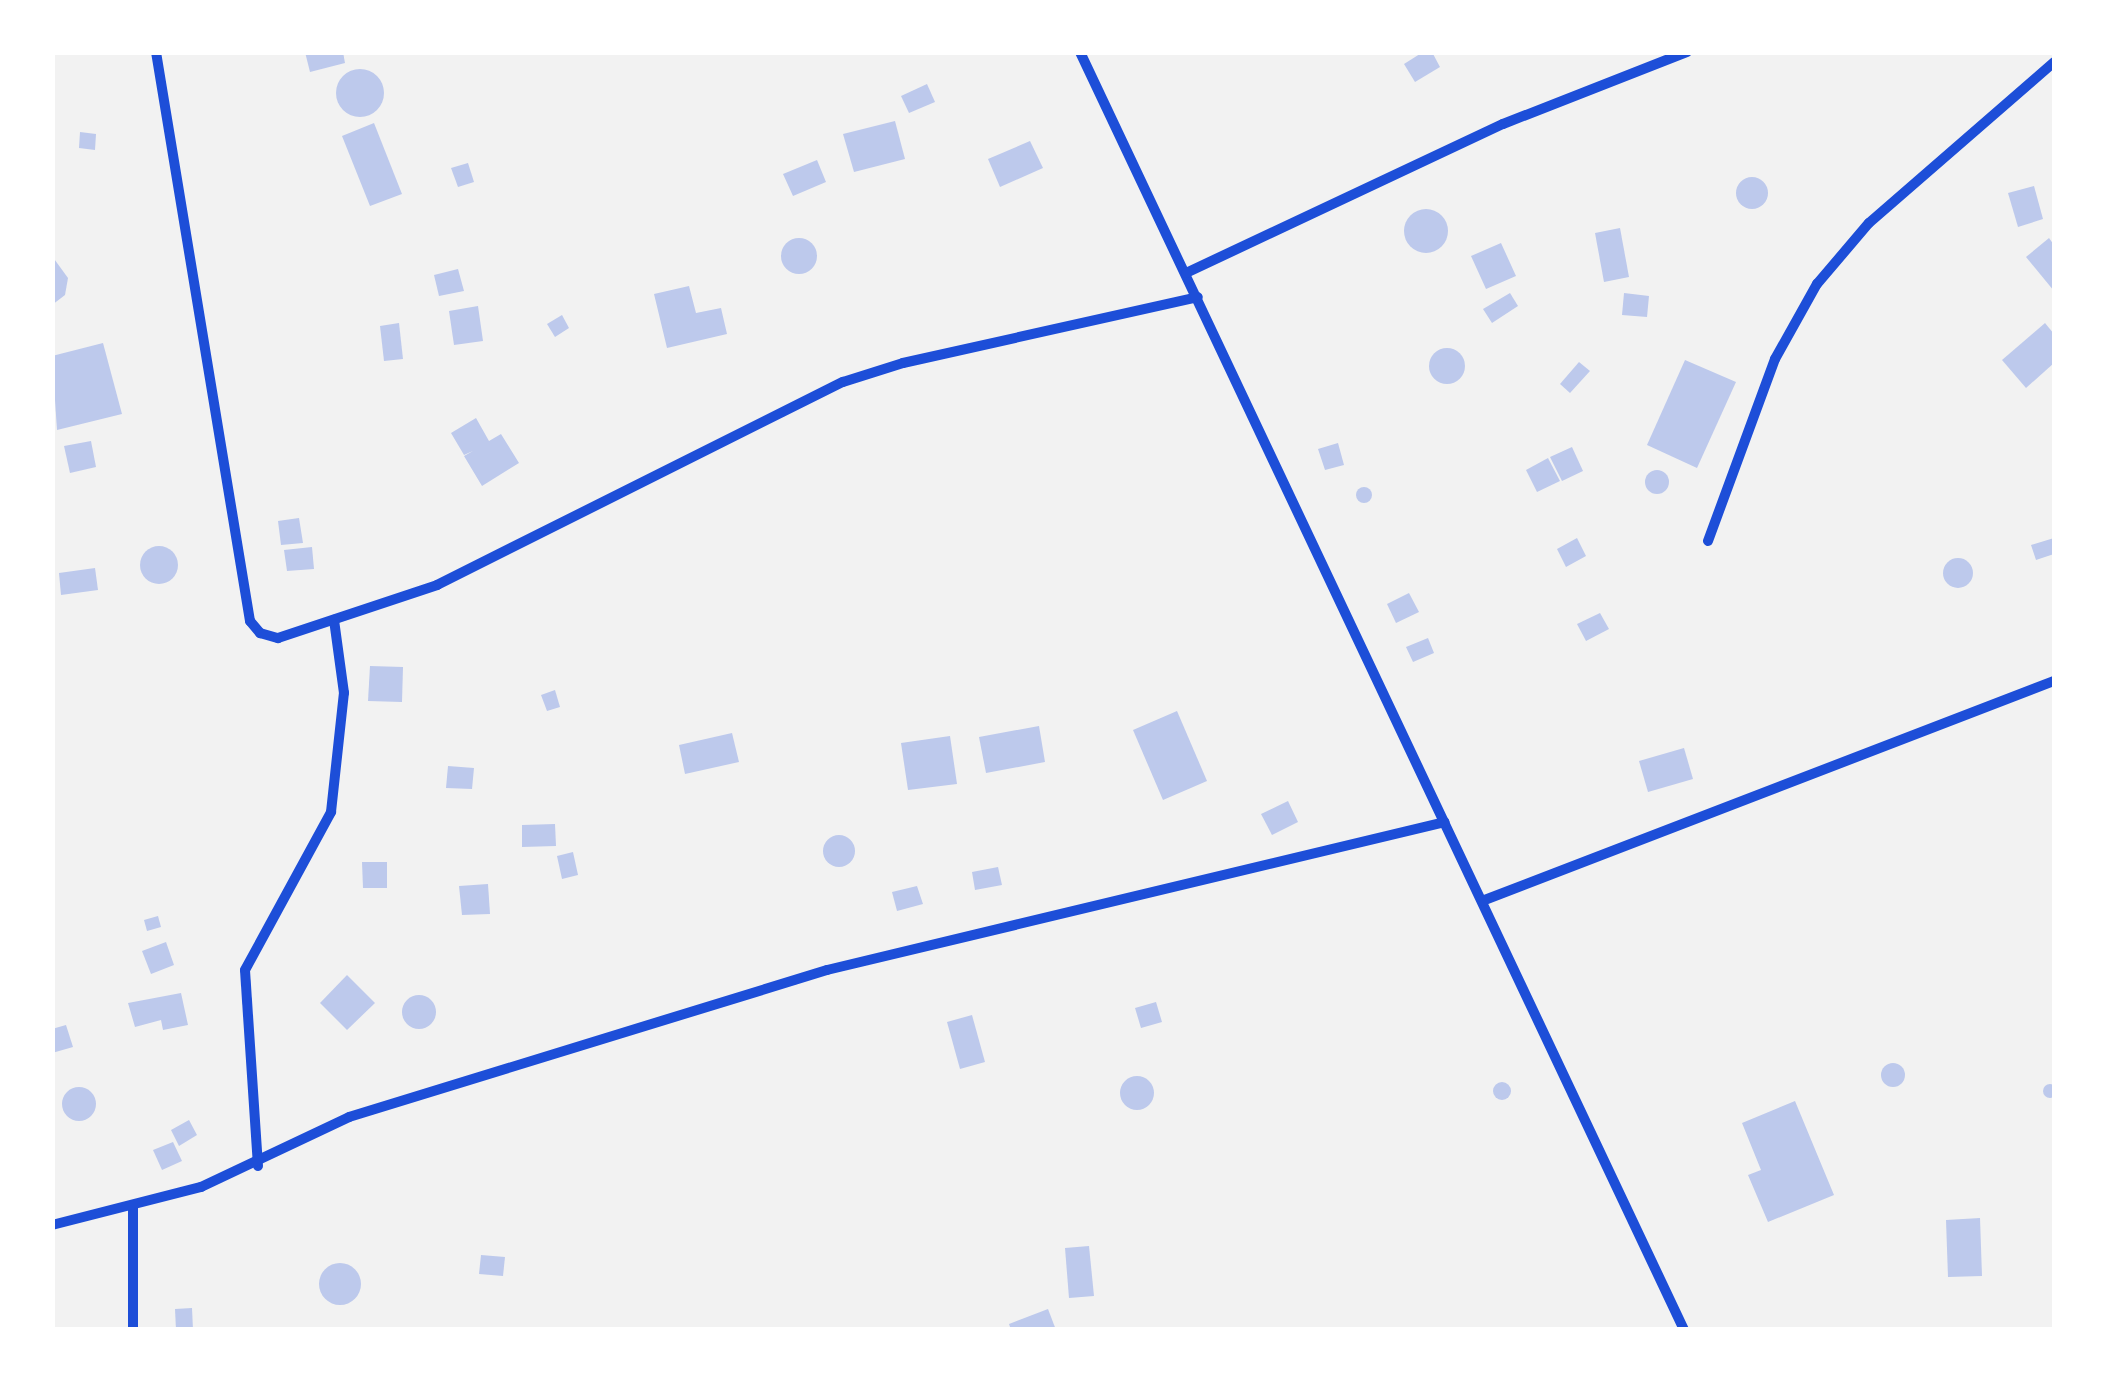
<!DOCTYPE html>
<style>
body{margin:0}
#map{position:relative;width:2107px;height:1382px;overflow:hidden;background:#f2f2f2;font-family:Commissioner,sans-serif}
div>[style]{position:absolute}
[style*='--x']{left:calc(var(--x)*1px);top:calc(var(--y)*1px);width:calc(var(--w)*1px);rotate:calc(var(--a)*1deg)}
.building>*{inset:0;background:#bdc9ec}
.round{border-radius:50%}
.minor>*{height:10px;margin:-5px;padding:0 5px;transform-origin:5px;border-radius:5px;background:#1d4ed8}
span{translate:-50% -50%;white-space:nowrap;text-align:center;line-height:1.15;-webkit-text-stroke:10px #fff;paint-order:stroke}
.frame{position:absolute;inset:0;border:55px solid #fff;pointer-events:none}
</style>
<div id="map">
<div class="building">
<div style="clip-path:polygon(305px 52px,343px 52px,345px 63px,310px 72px)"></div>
<div style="clip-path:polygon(1423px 52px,1432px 52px,1440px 67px,1415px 82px,1404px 64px)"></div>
<div class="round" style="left:336px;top:69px;width:48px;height:48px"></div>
<div style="clip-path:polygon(927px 84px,935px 102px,909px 113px,901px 96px)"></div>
<div style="clip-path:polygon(895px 121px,905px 159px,854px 172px,843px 134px)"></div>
<div style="clip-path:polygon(374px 123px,402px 194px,370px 206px,342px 136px)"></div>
<div style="clip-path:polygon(80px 132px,96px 134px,95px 150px,79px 148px)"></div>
<div style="clip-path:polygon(1030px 141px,1043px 168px,1000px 187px,988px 159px)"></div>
<div style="clip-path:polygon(817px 160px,826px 182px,793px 196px,783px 174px)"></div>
<div style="clip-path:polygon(468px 163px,474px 182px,458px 187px,451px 168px)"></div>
<div class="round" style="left:1736px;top:177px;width:32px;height:32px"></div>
<div style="clip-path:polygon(2034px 186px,2043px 219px,2018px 227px,2008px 193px)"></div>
<div class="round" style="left:1404px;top:209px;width:44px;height:44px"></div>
<div style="clip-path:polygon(1620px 228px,1629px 277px,1604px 282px,1595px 233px)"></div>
<div style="clip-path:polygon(2049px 238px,2054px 245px,2054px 291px,2026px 257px)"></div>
<div class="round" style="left:781px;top:238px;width:36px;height:36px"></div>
<div style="clip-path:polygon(1501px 243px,1516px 276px,1486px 289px,1471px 256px)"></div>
<div style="clip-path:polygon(52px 256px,68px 278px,65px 295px,52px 305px)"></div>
<div style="clip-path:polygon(458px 269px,464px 291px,439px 296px,434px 275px)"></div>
<div style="clip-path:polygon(689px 286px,696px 313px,721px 308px,727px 334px,667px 348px,654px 294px)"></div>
<div style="clip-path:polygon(1510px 293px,1518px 306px,1492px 323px,1483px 309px)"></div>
<div style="clip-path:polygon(1624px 293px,1649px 296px,1647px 317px,1622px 315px)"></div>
<div style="clip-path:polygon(478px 306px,483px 341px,454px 345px,449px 311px)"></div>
<div style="clip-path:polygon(562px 315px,569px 328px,555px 337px,547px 324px)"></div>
<div style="clip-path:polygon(399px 323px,403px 359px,384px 361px,380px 326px)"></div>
<div style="clip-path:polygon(2045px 323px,2054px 334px,2054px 363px,2026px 388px,2002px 360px)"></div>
<div style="clip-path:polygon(103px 343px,122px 414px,57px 430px,52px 356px)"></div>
<div class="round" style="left:1429px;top:348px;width:36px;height:36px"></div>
<div style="clip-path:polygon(1685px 360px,1736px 382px,1697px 468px,1647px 445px)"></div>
<div style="clip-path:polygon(1579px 362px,1590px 371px,1570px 393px,1560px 384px)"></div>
<div style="clip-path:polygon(476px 418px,489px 441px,501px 434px,519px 463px,482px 486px,464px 456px,473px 451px,464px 455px,451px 433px)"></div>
<div style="clip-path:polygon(91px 441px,96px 467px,70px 473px,64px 446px)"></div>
<div style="clip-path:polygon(1338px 443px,1344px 465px,1325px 470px,1318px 449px)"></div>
<div style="clip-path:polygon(1572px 447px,1583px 471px,1562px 481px,1550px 457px)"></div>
<div style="clip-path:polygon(1548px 458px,1560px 481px,1537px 492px,1526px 470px)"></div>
<div class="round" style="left:1645px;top:470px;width:24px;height:24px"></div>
<div class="round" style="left:1356px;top:487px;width:16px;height:16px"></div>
<div style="clip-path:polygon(299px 518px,303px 543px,281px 545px,278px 521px)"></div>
<div style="clip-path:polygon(1577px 538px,1586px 556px,1566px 567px,1557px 549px)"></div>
<div style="clip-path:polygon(2054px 538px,2054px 554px,2036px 560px,2031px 545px)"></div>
<div class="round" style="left:140px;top:546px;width:38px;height:38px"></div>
<div style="clip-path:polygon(312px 547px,314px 569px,287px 571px,284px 550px)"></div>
<div class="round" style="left:1943px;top:558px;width:30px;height:30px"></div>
<div style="clip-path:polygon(95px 568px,98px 590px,61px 595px,59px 573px)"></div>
<div style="clip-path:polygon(1409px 593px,1419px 612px,1396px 623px,1387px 604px)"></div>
<div style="clip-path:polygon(1600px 613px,1609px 629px,1586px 641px,1577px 624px)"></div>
<div style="clip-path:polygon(1428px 638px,1434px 653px,1413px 662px,1406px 647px)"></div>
<div style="clip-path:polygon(370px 666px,403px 667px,402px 702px,368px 701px)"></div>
<div style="clip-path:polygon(555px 690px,560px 707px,547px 711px,541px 695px)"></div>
<div style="clip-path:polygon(1177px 711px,1207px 781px,1163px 800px,1133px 730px)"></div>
<div style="clip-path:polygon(1039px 726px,1045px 762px,986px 773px,979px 737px)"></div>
<div style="clip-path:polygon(732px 733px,739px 762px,685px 774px,679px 745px)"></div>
<div style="clip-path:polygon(950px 736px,957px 784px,908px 790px,901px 743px)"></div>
<div style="clip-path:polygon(1684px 748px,1693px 779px,1648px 792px,1639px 761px)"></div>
<div style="clip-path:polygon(448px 766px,474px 768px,472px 789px,446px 788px)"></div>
<div style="clip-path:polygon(1288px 801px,1298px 822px,1272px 835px,1261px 814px)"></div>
<div style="clip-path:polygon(555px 824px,556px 846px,522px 847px,522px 825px)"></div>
<div class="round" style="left:823px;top:835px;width:32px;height:32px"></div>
<div style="clip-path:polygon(573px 852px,578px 875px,562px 879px,557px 856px)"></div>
<div style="clip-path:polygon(362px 862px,387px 862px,387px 888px,363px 888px)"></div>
<div style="clip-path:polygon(998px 867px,1002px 885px,975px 890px,972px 872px)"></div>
<div style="clip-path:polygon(488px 884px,490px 914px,462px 915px,459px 886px)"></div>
<div style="clip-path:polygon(917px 886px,923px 904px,897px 911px,892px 892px)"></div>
<div style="clip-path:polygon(158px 916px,161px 927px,147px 931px,144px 920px)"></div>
<div style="clip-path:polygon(166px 942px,174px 965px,151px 974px,142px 951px)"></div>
<div style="clip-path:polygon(347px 975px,375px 1003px,347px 1030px,320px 1003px)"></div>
<div style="clip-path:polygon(181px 993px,188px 1025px,163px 1030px,161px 1020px,135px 1027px,128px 1003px)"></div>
<div class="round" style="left:402px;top:995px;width:34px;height:34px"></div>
<div style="clip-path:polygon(1156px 1002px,1162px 1022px,1141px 1028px,1135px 1008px)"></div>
<div style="clip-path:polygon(972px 1015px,985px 1062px,960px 1069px,947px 1022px)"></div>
<div style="clip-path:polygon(66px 1025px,73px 1047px,52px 1053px,52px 1029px)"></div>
<div class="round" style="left:1881px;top:1063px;width:24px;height:24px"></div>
<div class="round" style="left:1120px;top:1076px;width:34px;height:34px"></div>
<div class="round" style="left:1493px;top:1082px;width:18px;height:18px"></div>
<div class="round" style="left:2043px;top:1084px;width:14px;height:14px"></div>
<div class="round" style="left:62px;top:1087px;width:34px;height:34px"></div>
<div style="clip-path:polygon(1795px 1101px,1834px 1195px,1768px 1222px,1748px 1175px,1761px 1170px,1742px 1123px)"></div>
<div style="clip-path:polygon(189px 1120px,197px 1135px,179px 1146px,171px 1130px)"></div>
<div style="clip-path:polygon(173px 1142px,182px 1161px,162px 1170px,153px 1150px)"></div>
<div style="clip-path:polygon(1980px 1218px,1982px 1276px,1948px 1277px,1946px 1220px)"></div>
<div style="clip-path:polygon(1089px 1246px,1094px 1296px,1069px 1298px,1065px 1248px)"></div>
<div style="clip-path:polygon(481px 1255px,505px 1257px,503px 1276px,479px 1274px)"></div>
<div class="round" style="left:319px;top:1263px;width:42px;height:42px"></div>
<div style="clip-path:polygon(192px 1308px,193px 1330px,176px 1330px,175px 1309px)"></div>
<div style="clip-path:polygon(1048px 1309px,1056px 1330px,1011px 1330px,1009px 1324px)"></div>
</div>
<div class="minor">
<div style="--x:156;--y:52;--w:577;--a:80.62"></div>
<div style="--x:250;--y:621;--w:16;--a:50"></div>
<div style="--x:260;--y:633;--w:19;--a:16"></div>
<div style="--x:278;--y:638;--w:168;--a:-18.4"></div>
<div style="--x:437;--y:585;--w:454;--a:-26.6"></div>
<div style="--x:843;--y:382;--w:63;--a:-17.6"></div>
<div style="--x:903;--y:363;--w:302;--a:-12.6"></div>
<div style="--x:1080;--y:52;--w:1414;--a:64.7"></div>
<div style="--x:1186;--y:273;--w:350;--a:-25.2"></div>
<div style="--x:1503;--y:124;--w:198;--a:-21.4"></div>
<div style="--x:1708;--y:541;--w:194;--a:-69.8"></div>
<div style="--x:1775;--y:359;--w:86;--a:-60.8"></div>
<div style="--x:1817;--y:284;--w:80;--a:-49.6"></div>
<div style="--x:1869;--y:223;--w:245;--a:-41"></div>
<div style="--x:1482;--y:901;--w:613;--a:-21.04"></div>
<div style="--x:258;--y:1166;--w:196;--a:-93.8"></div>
<div style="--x:245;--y:970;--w:180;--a:-61.4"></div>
<div style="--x:331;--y:812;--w:120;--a:-83.8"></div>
<div style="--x:344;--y:693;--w:74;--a:-97.8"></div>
<div style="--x:133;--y:1205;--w:125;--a:90"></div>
<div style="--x:52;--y:1225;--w:154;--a:-14.3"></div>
<div style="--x:201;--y:1187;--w:164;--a:-25.3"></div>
<div style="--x:349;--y:1117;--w:500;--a:-17.09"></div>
<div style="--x:827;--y:970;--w:635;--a:-13.47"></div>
</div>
<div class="frame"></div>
</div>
